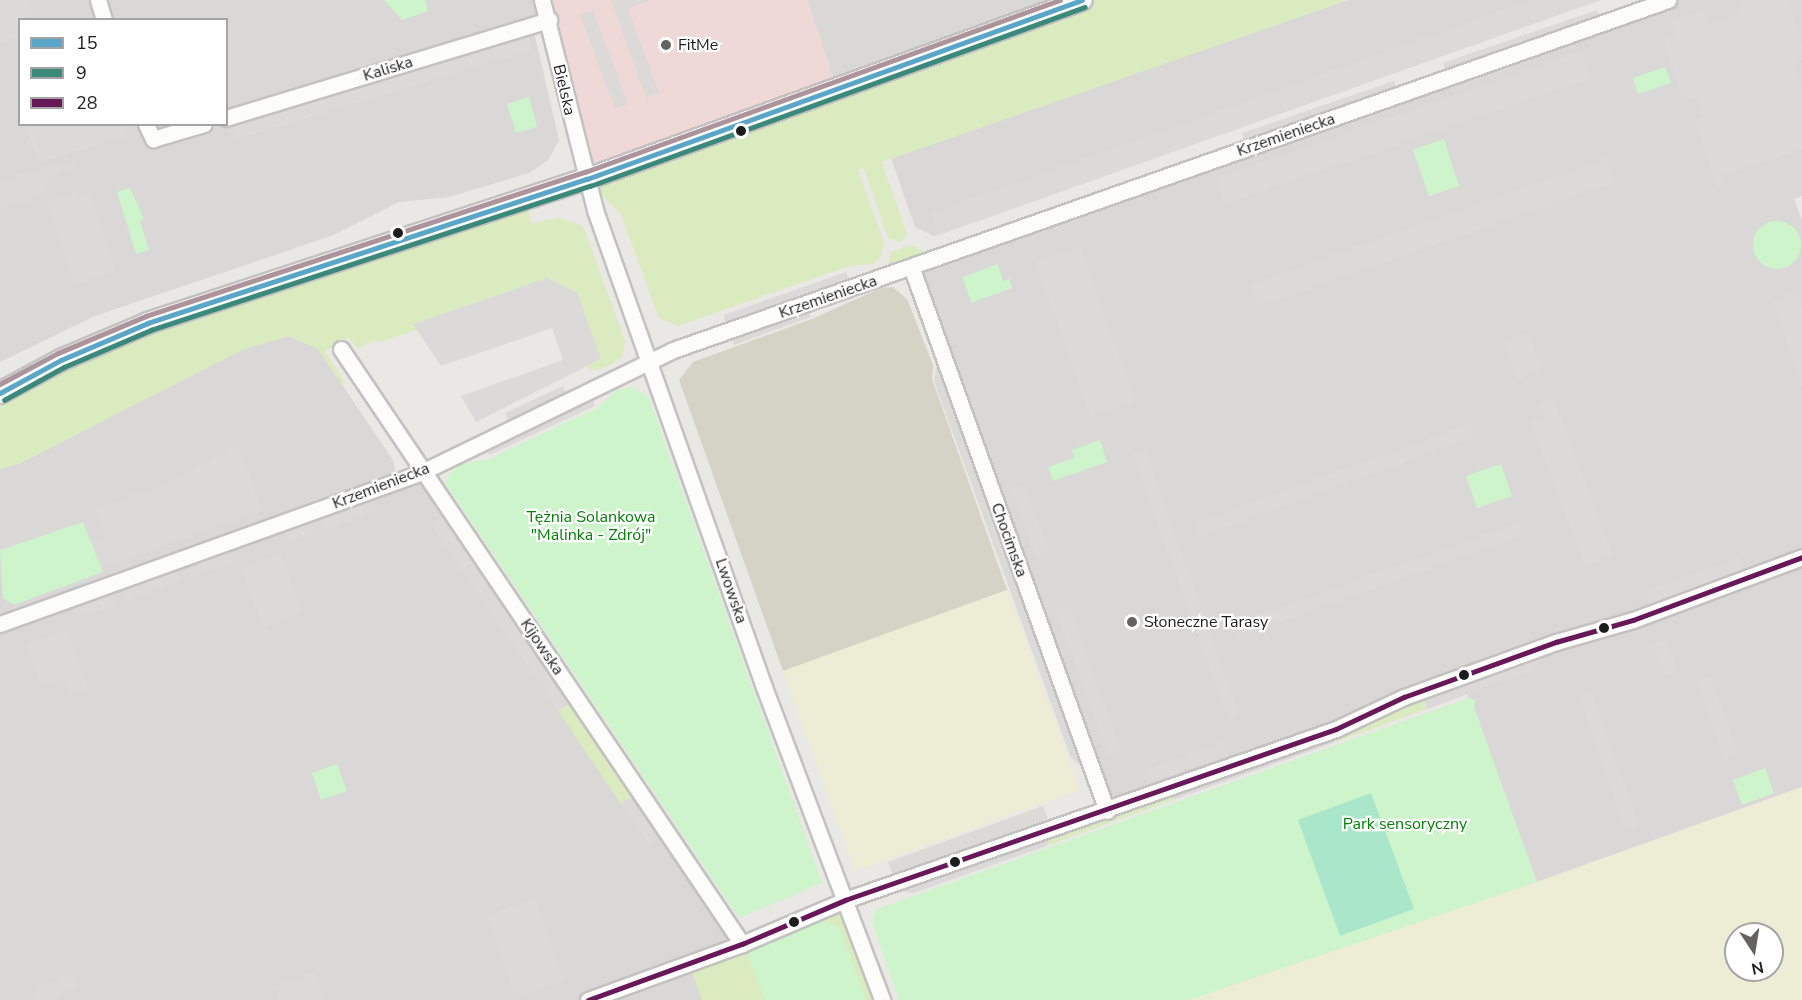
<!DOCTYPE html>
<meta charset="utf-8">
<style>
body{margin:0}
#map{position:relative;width:1802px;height:1000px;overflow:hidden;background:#eae8e4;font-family:"Nunito Sans",sans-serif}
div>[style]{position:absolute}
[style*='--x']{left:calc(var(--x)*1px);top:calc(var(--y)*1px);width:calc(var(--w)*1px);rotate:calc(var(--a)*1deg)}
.residential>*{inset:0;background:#d9d8d6}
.commercial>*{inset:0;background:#eed9d7}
.construction>*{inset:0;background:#d5d3c5}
.farmland>*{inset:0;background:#edecd5}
.grass>*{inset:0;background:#d9ebbf}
.park>*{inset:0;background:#cef4cc}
.round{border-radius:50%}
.pitch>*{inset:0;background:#aae6ca}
.parking>*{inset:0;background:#dbdad8}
.roads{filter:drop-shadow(2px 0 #c3c2c0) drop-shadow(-2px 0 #c3c2c0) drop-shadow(0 2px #c3c2c0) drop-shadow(0 -2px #c3c2c0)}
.minor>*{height:15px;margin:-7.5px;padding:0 7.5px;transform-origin:7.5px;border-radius:7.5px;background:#fcfcfb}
.tertiary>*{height:20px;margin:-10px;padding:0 10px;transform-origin:10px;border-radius:10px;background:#fcfcfb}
.bus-1>*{height:4.5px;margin:-2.25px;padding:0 2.25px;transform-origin:2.25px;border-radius:2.25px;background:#59a6c9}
.bus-2>*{height:4.5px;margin:-2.25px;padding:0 2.25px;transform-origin:2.25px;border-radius:2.25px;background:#3b897b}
.bus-3>*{height:4.5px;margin:-2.25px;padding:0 2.25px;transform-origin:2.25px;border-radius:2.25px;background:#681759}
.bus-4>*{height:4.5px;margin:-2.25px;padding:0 2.25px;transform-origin:2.25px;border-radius:2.25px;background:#ac949c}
.dots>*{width:16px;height:16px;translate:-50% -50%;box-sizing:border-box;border:3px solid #fff;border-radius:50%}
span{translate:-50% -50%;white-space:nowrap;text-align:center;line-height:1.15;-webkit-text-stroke:4.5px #fff;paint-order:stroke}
.poi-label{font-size:16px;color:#1c1c1c}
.left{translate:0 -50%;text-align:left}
.street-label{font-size:16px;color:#1c1c1c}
.park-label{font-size:16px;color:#028205}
.legend{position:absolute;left:18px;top:18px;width:210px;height:108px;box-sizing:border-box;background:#fff;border:2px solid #a4a4a4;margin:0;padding:8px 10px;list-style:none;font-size:18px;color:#1c1c1c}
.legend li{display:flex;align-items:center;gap:12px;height:30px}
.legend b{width:30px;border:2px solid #a4a4a4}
.north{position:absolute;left:1724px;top:922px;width:60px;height:60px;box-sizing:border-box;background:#fff;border:2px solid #a4a4a4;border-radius:50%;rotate:168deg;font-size:16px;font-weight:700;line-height:24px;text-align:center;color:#1c1c1c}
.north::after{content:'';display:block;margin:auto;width:21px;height:27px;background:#646362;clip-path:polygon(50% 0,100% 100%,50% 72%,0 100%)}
</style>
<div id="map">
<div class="residential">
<div style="clip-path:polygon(evenodd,0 0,542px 0,549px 20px,236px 138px,531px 50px,527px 32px,534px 32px,559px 140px,548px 160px,529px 173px,449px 197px,399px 202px,331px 236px,95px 316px,0 362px,0 0,20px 20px,226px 20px,226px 124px,122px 125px,127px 135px,40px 161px,28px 128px,37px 124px,20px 124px,20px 20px)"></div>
<div style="clip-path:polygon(807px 0,1082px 0,837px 89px)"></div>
<div style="clip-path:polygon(1348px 0,1600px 0,934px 236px,915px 227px,891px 158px)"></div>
<div style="clip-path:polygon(1668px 0,1802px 0,1802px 196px,1794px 199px,1802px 221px,1802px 787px,1537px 882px,1461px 677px,1107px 811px,983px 466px,922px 272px,1027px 227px)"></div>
<div style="clip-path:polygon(289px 336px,318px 349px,393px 460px,398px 481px,423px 475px,742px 944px,765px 1000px,0 1000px,0 469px,21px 463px,242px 349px)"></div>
</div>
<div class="commercial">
<div style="clip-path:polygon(542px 0,807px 0,837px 89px,587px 179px)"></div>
</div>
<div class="construction">
<div style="clip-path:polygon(893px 287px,907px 299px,933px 365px,932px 379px,1007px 590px,783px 671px,679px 380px,693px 362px,812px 319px,881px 288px)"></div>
</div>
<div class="farmland">
<div style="clip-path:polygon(1007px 590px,1080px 790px,855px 871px,783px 671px)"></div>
<div style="clip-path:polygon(evenodd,1802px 787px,1802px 1000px,1189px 1000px,1537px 882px,1802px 787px,1736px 934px,1772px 934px,1772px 970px,1736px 970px,1736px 934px)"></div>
</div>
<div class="grass">
<div style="clip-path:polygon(1083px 0,1348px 0,882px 162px,907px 234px,901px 242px,888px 238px,864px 168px,858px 170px,884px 243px,881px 256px,873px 264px,849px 266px,678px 326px,659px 318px,621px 215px,587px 179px)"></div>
<div style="clip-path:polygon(528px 210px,532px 224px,558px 217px,583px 226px,625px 341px,622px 357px,607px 367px,591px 371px,587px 366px,601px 359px,577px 292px,547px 278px,414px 324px,417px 330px,381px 342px,374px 340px,358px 349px,348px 337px,325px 351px,343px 379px,343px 386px,318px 349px,289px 336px,242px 350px,21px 463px,0 469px,0 404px,81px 361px,150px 332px)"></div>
<div style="clip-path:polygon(911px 245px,924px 252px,888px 265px,891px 252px)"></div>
<div style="clip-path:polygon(1423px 696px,1427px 709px,1333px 743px,1338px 733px)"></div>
<div style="clip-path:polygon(568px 704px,631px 797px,621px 804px,558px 711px)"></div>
<div style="clip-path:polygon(1165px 796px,1176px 799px,1046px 846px,1053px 835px)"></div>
<div style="clip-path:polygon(845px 900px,882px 1000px,702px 1000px,689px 963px)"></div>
</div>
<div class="park">
<div style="clip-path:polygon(384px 0,425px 0,428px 11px,402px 20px)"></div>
<div style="clip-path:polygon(1665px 67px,1671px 83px,1638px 94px,1633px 78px)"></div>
<div style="clip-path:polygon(529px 97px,537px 127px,516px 133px,507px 104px)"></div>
<div style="clip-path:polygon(1444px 139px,1459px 186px,1429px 196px,1413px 150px)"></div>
<div style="clip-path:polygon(130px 188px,144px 219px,140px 221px,149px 250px,136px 254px,117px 192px)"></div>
<div class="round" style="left:1753px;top:221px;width:48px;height:48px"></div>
<div style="clip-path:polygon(998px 264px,1003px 281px,1009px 279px,1012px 288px,971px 303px,963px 277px)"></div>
<div style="clip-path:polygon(633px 387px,649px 398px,822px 883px,739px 918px,446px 484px,449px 474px,463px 463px,489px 459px,597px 408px,617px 390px)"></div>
<div style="clip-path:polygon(1100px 440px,1107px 462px,1053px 481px,1048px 467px,1074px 458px,1072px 450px)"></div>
<div style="clip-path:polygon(1501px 464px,1512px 496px,1477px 508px,1466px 476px)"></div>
<div style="clip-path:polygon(83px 522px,103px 572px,14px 605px,3px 598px,0 550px)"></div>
<div style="clip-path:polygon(1468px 698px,1476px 700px,1474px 707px,1537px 882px,1189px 1000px,899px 1000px,872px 923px,877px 909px)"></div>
<div style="clip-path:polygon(337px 764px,347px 791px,321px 800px,312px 773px)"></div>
<div style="clip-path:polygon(1765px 768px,1774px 793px,1742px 805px,1733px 780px)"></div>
<div style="clip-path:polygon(822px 921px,837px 926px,842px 934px,866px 1000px,765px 1000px,747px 953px)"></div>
</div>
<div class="pitch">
<div style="clip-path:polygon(1371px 793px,1414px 909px,1340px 936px,1298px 820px)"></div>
</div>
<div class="parking">
<div style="clip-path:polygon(0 0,29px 0,35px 19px,20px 20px,19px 36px,0 43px)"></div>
<div style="clip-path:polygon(611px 0,651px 0,628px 9px,659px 93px,646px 98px)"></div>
<div style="clip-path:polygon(1530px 0,1601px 0,939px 235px,931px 213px)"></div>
<div style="clip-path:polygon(1739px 0,1788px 0,1802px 43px,1802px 60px,1794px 63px,1802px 86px,1802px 149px,1722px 176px,1725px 185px,1717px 187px,1695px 120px,1704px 117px,1697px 96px,1683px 100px,1663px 39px,1676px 34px,1671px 21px,1702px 10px,1707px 24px,1742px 12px)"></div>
<div style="clip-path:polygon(593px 10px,628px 104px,615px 109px,580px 15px)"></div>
<div style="clip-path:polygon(1597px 10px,1599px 16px,1445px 71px,1443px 63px)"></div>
<div style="clip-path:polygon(525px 27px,532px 50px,236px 138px,228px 117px)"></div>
<div style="clip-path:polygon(1582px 51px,1591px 78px,1225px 204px,1216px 178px)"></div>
<div style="clip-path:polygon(1394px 81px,1396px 87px,1244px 140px,1242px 133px)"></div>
<div style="clip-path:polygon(37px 124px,122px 125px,127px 135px,40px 161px,28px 127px)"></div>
<div style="clip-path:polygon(1607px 158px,1615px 182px,1258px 307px,1250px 284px)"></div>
<div style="clip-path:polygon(64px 161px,82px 164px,58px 172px,38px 198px,0 210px,0 181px)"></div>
<div style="clip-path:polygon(76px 192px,78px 197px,91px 193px,116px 272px,73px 285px,47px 201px)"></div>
<div style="clip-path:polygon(1080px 246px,1136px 402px,1091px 418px,1035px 262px)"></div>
<div style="clip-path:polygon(846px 272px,849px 278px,725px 322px,724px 315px)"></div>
<div style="clip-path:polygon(547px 278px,577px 292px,601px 359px,476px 422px,461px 396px,563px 360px,552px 328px,441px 366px,413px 324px)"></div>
<div style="clip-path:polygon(1797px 292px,1802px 306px,1802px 387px,1772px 301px)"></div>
<div style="clip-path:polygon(808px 311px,811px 317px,734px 345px,731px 338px)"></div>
<div style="clip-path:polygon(1529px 332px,1543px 371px,1517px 380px,1503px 342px)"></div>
<div style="clip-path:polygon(937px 364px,1082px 767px,1071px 758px,934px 381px)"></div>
<div style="clip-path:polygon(563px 386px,566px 393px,508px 420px,505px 413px)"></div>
<div style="clip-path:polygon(592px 399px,595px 406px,489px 455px,486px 449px)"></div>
<div style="clip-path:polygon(1554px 399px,1613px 555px,1585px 566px,1530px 421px,1544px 416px,1540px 404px)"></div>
<div style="clip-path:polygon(1469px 424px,1474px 437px,1199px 537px,1194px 523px)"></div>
<div style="clip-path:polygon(239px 445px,262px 511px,102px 568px,91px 541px,104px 536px,95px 509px,166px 483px)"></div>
<div style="clip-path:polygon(1145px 449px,1239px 714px,1227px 718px,1132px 453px)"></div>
<div style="clip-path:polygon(1024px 484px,1049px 551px,1036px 556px,1010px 489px)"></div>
<div style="clip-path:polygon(371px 490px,379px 510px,324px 530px,317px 510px)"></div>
<div style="clip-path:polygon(307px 513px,315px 533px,290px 542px,282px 522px)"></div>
<div style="clip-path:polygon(442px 519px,568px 704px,558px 711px,432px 526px)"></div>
<div style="clip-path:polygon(1519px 522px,1523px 536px,1235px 638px,1230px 625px)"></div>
<div style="clip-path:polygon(226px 543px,234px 563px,191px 578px,184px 558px)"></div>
<div style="clip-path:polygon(281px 553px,302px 612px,263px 628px,241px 568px)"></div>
<div style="clip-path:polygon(1739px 557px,1744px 571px,1650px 605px,1645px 591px)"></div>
<div style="clip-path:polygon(174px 561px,181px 581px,126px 601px,118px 581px)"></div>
<div style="clip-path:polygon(109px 585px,116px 604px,74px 619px,67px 600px)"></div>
<div style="clip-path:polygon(1069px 605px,1121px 750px,1108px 755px,1055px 610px)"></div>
<div style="clip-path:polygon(68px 629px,89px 690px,70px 696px,63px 679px,42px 687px,26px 644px)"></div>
<div style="clip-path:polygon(1666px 639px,1678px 670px,1665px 675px,1653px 644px)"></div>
<div style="clip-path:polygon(1530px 658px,1535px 670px,1427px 709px,1423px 696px)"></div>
<div style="clip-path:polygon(1711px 677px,1739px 756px,1725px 761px,1697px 682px)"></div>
<div style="clip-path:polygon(1592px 694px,1640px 827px,1626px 832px,1579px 698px)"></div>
<div style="clip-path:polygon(1338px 733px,1333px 743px,1176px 799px,1165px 796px)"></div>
<div style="clip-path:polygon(1223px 742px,1228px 755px,1148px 784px,1143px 771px)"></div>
<div style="clip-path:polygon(631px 797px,659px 837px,649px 844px,621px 804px)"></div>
<div style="clip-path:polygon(1043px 806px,1048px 819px,893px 875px,888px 862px)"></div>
<div style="clip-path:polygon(1053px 835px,1046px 846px,914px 893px,898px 891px)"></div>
<div style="clip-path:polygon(535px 898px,564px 980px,516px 998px,486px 915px)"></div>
<div style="clip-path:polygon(314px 972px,325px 1000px,279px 1000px,274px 987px)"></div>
<div style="clip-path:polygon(73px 973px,78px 987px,50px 1000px,37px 1000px,33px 990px)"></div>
</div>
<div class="roads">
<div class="minor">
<div style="--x:98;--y:0;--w:21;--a:73"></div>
<div style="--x:542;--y:0;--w:217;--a:75.8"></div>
<div style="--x:595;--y:210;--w:506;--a:70.49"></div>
<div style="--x:764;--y:687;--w:335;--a:69.3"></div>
<div style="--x:226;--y:118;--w:338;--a:-16.9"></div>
<div style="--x:146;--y:124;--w:17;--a:65"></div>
<div style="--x:153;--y:139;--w:53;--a:-16.4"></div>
<div style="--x:912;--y:269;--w:576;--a:70.21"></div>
<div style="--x:341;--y:349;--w:718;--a:56.02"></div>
<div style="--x:0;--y:624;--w:451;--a:-19.8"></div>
<div style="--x:424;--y:471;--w:277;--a:-25.9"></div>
<div style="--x:673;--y:350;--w:1055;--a:-19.38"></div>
<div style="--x:588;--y:1000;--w:164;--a:-20"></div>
<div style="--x:742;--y:944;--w:112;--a:-23.1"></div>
<div style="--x:845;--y:900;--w:520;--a:-19.2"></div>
<div style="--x:1336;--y:729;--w:75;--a:-25.2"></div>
<div style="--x:1404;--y:697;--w:162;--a:-19.9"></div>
<div style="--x:1556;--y:642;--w:80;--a:-15.9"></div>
<div style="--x:1633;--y:620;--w:180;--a:-20.4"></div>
</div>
<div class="tertiary">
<div style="--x:0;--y:393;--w:69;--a:-28.4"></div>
<div style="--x:61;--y:360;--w:95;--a:-23"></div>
<div style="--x:148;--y:323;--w:462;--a:-18.2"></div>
<div style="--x:587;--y:179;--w:526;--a:-19.88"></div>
</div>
</div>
<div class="bus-1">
<div style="--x:0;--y:393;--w:69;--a:-28.4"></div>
<div style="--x:61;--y:360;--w:95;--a:-23"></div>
<div style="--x:148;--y:323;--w:462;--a:-18.2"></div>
<div style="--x:587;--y:179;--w:526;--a:-19.88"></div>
</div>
<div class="bus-2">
<div style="--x:4;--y:400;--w:68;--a:-28.8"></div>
<div style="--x:64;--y:367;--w:95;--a:-23"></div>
<div style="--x:151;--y:330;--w:462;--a:-18.2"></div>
<div style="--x:590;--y:186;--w:526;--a:-19.88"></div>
</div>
<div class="bus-3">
<div style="--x:588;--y:1000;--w:164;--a:-20"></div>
<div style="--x:742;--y:944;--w:112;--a:-23.1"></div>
<div style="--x:845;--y:900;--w:520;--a:-19.2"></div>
<div style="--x:1336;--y:729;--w:75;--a:-25.2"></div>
<div style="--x:1404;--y:697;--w:162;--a:-19.9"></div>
<div style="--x:1556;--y:642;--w:80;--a:-15.9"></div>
<div style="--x:1633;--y:620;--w:180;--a:-20.4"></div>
</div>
<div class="bus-4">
<div style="--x:0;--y:384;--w:66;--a:-28.1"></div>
<div style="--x:58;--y:353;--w:95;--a:-22.8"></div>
<div style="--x:146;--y:316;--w:462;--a:-18.2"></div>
<div style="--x:585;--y:172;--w:505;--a:-19.91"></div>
</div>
<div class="dots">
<div style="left:666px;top:45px;background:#646362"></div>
<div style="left:741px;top:131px;background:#1c1c1c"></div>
<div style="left:398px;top:233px;background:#1c1c1c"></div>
<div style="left:1132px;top:622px;background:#646362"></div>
<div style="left:1604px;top:628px;background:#1c1c1c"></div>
<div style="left:1464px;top:675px;background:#1c1c1c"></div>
<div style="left:955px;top:862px;background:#1c1c1c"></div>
<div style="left:794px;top:922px;background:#1c1c1c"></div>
</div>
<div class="poi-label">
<span class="left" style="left:678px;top:45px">FitMe</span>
<span class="left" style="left:1144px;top:622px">Słoneczne Tarasy</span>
</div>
<div class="street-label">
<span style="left:388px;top:69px;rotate:-17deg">Kaliska</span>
<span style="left:564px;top:90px;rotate:77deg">Bielska</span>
<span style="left:1286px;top:135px;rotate:-19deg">Krzemieniecka</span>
<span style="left:828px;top:297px;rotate:-19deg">Krzemieniecka</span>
<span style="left:381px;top:486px;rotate:-21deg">Krzemieniecka</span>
<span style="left:1009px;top:540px;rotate:70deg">Chocimska</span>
<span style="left:731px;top:591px;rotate:71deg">Lwowska</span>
<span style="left:542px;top:647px;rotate:56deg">Kijowska</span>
</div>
<div class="park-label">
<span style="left:591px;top:526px">Tężnia Solankowa<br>"Malinka - Zdrój"</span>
<span style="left:1405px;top:824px">Park sensoryczny</span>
</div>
<ul class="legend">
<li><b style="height:8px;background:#59a6c9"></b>15</li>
<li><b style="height:8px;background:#3b897b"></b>9</li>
<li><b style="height:8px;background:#681759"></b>28</li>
</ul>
<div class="north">N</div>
</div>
